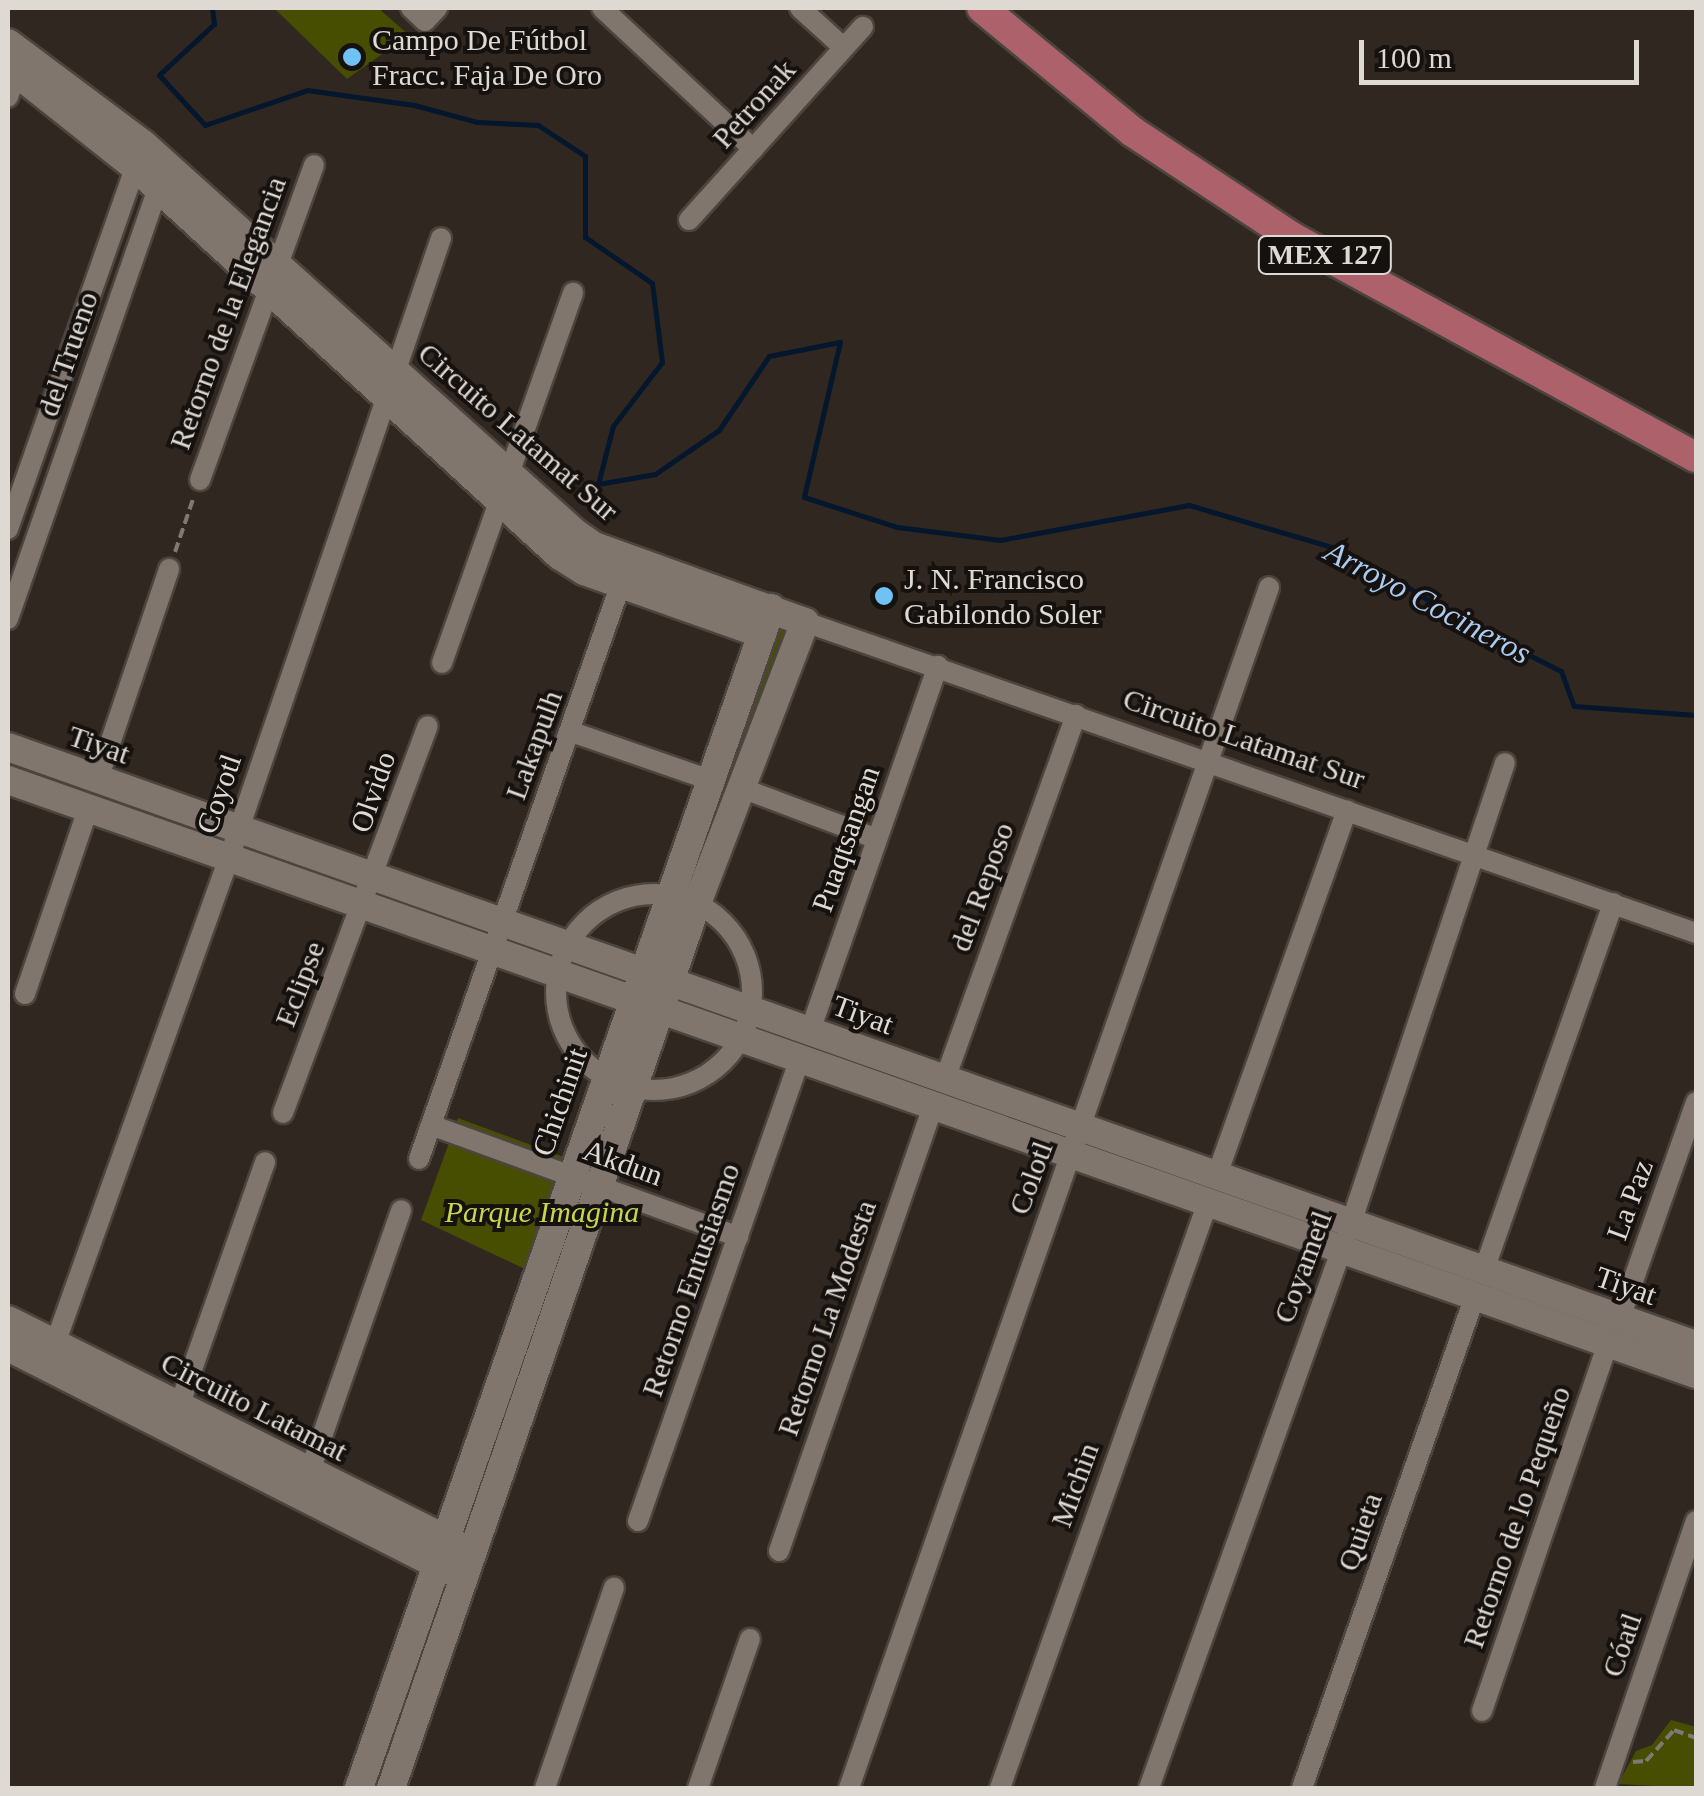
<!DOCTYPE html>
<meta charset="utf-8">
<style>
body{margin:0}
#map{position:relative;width:1704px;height:1796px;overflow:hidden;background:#302720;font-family:"Times New Roman",serif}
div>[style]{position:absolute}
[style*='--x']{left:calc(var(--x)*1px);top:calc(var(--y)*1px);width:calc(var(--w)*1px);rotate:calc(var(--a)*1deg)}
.green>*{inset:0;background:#474e01}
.stream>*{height:5px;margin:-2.5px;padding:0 2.5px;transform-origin:2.5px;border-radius:2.5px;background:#04172d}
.path>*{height:4px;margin-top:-2px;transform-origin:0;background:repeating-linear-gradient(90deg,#807973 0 10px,transparent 0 15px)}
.roads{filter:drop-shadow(2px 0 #4c443e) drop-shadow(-2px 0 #4c443e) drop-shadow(0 2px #4c443e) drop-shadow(0 -2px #4c443e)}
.street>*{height:20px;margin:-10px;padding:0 10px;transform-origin:10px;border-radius:10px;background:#81766d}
.street>.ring{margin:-10px;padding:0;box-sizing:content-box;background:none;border:20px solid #81766d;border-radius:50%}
.secondary>*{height:28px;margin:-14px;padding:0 14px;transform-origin:14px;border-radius:14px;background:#81766d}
.primary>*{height:30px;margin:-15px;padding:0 15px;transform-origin:15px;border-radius:15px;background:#ad626b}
.dots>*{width:28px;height:28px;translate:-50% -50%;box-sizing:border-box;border:5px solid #15110e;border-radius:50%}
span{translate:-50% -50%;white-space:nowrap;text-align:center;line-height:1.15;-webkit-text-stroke:8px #15110e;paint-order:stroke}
.shield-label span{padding:2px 8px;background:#15110e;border:2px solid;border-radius:8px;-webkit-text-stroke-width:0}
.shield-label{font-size:28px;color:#dfd9d4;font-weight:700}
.poi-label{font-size:30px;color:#dfd9d4}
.left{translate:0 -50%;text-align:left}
.street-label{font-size:30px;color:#dfd9d4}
.park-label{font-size:30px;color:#c7d64d;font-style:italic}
.water-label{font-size:32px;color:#abcbf1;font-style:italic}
.frame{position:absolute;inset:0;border:10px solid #dfd9d4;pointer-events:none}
.scale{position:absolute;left:1359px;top:40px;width:280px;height:45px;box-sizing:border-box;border:5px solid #dfd9d4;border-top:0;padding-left:12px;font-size:30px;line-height:35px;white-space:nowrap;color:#dfd9d4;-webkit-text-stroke:8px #15110e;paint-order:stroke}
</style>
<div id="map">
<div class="green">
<div style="clip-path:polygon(274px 8px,378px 8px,409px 35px,347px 79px)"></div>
<div style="clip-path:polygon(778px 628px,786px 631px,665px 974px,657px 972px)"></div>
<div style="clip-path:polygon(636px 1030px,644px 1033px,596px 1170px,617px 1178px,464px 1543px,457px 1539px,548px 1280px,421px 1220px,458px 1118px,588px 1166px)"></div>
<div style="clip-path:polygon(1671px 1720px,1696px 1727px,1696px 1788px,1618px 1784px,1636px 1751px,1652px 1745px)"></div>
</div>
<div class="stream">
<div style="--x:212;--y:8;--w:16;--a:83"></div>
<div style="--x:214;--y:24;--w:75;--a:137.2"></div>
<div style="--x:159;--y:75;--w:68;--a:47.4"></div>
<div style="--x:205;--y:125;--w:108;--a:-18.9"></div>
<div style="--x:307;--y:90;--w:108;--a:8"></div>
<div style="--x:414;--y:105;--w:65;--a:15.1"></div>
<div style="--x:477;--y:122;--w:61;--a:2.8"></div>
<div style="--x:538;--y:125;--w:56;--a:33.4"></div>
<div style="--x:585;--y:156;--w:81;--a:90"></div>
<div style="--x:585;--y:237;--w:81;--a:34.5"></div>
<div style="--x:652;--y:283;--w:80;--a:82.8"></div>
<div style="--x:662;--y:362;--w:81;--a:127.4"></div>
<div style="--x:613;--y:426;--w:60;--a:104.5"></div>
<div style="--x:598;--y:484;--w:58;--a:-10"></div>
<div style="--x:655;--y:474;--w:78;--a:-34.5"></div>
<div style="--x:719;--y:430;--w:89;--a:-56"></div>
<div style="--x:769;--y:356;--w:72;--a:-11.2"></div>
<div style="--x:840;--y:342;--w:159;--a:103.1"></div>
<div style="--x:804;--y:497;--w:98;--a:17.9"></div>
<div style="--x:897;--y:527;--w:104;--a:7.2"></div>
<div style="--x:1000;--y:540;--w:192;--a:-10.5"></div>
<div style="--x:1189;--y:505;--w:152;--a:16.4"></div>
<div style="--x:1335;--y:548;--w:57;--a:26.1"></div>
<div style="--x:1386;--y:573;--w:87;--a:32.8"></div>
<div style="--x:1459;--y:620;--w:114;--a:26.6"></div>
<div style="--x:1561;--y:671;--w:37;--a:70"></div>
<div style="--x:1574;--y:706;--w:122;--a:4.2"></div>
</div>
<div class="path">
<div style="--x:175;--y:552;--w:56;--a:-71.2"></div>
<div style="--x:1633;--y:1762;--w:13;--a:-4"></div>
<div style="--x:1646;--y:1761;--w:42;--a:-47.9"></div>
<div style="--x:1674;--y:1730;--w:23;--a:20"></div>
</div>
<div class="roads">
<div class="street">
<div style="--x:411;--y:8;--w:19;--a:43"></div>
<div style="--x:425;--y:21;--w:18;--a:-47"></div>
<div style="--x:602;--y:8;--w:207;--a:43"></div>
<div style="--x:800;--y:8;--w:59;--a:42.3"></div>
<div style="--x:8;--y:97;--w:34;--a:-71"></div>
<div style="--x:689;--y:220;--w:260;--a:-48"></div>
<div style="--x:200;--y:480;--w:335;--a:-70.1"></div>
<div style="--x:8;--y:529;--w:395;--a:-70.6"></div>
<div style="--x:8;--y:619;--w:468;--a:-70.8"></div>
<div style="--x:805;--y:622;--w:944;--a:19.24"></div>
<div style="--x:442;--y:663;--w:393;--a:-70.5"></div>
<div style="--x:572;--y:732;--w:143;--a:19.2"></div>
<div style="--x:98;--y:779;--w:222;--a:-71.3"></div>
<div style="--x:744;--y:789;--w:142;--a:20.6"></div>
<div class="ring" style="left:556px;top:894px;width:176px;height:176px"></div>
<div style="--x:25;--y:994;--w:195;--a:-71.2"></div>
<div style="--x:810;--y:1031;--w:387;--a:-70.7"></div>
<div style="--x:945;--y:1079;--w:387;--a:-70.2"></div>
<div style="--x:283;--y:1113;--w:413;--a:-69.5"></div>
<div style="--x:431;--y:1125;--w:327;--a:20"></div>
<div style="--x:419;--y:1159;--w:619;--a:-70.66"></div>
<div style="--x:1217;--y:1175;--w:387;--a:-70.4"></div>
<div style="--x:1484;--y:1270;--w:389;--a:-70.6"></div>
<div style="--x:1620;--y:1318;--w:229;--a:-70.6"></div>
<div style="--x:51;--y:1355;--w:528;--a:-70.3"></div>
<div style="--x:229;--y:858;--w:655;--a:-71.12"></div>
<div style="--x:176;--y:1415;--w:268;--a:-70.6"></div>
<div style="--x:306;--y:1482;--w:288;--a:-70.7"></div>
<div style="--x:638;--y:1521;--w:490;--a:-70.7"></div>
<div style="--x:779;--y:1551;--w:471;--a:-70.9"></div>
<div style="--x:1482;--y:1711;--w:389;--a:-71.1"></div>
<div style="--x:545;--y:1788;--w:212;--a:-71"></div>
<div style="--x:698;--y:1788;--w:158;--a:-70.8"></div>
<div style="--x:849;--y:1788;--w:1272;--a:-70.72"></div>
<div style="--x:1000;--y:1788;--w:622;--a:-70.46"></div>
<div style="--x:1149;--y:1788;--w:600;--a:-70.33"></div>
<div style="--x:1351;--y:1223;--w:485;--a:-71.5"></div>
<div style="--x:1302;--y:1788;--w:522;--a:-70.63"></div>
<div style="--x:1605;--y:1788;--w:282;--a:-71.2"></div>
</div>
<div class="secondary">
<div style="--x:8;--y:43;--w:169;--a:36.8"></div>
<div style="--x:143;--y:144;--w:580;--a:41.99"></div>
<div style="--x:574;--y:532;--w:24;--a:35"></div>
<div style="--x:594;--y:546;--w:224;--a:19.8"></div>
<div style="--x:805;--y:622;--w:301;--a:111"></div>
<div style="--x:697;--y:903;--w:936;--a:109.07"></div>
<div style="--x:8;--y:66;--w:162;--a:38.5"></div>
<div style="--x:135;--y:167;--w:576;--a:42.47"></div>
<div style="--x:560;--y:556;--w:28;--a:32"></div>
<div style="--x:584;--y:571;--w:189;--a:19.5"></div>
<div style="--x:8;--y:747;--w:1791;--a:19.51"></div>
<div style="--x:8;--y:780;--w:1789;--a:19.39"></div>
<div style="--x:8;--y:1320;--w:503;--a:26.57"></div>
<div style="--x:8;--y:1347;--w:493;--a:26.9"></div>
<div style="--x:359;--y:1788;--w:1250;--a:-70.75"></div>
</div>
<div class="primary">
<div style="--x:982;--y:8;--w:195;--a:39.4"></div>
<div style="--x:1133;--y:132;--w:188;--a:33.5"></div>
<div style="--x:1290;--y:236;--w:462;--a:28.6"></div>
</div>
</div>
<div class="dots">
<div style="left:352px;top:57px;background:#70c2f4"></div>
<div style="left:884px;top:596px;background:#70c2f4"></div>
</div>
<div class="shield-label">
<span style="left:1325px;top:255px">MEX 127</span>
</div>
<div class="poi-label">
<span class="left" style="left:372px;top:57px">Campo De Fútbol<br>Fracc. Faja De Oro</span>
<span class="left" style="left:904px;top:596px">J. N. Francisco<br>Gabilondo Soler</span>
</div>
<div class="street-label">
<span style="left:754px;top:104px;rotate:-48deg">Petronak</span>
<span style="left:228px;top:313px;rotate:-70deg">Retorno de la Elegancia</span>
<span style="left:68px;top:354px;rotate:-71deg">del Trueno</span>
<span style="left:518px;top:432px;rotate:41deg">Circuito Latamat Sur</span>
<span style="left:1244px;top:739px;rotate:19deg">Circuito Latamat Sur</span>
<span style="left:99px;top:745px;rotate:19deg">Tiyat</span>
<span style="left:534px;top:745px;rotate:-70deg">Lakapulh</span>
<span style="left:373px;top:792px;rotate:-71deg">Olvido</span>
<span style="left:219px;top:794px;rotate:-71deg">Coyotl</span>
<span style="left:846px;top:839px;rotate:-71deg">Puaqtsangan</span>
<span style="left:982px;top:887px;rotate:-70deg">del Reposo</span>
<span style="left:300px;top:984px;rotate:-69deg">Eclipse</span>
<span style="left:863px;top:1015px;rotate:20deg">Tiyat</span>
<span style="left:560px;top:1102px;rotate:-71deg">Chichinit</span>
<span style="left:623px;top:1163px;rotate:20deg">Akdun</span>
<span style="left:1031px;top:1178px;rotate:-70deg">Colotl</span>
<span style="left:1630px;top:1200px;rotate:-70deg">La Paz</span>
<span style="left:1303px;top:1267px;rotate:-70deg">Coyametl</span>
<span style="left:691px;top:1280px;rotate:-71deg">Retorno Entusiasmo</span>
<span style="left:1626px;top:1286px;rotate:19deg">Tiyat</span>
<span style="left:827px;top:1318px;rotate:-71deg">Retorno La Modesta</span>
<span style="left:254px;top:1407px;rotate:27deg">Circuito Latamat</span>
<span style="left:1075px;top:1485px;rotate:-70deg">Michin</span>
<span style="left:1517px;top:1517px;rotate:-71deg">Retorno de lo Pequeño</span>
<span style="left:1360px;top:1532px;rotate:-71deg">Quieta</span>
<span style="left:1622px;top:1645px;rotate:-71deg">Cóatl</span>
</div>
<div class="park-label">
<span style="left:542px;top:1212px">Parque Imagina</span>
</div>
<div class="water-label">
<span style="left:1428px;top:602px;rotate:28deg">Arroyo Cocineros</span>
</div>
<div class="frame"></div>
<div class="scale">100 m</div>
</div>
